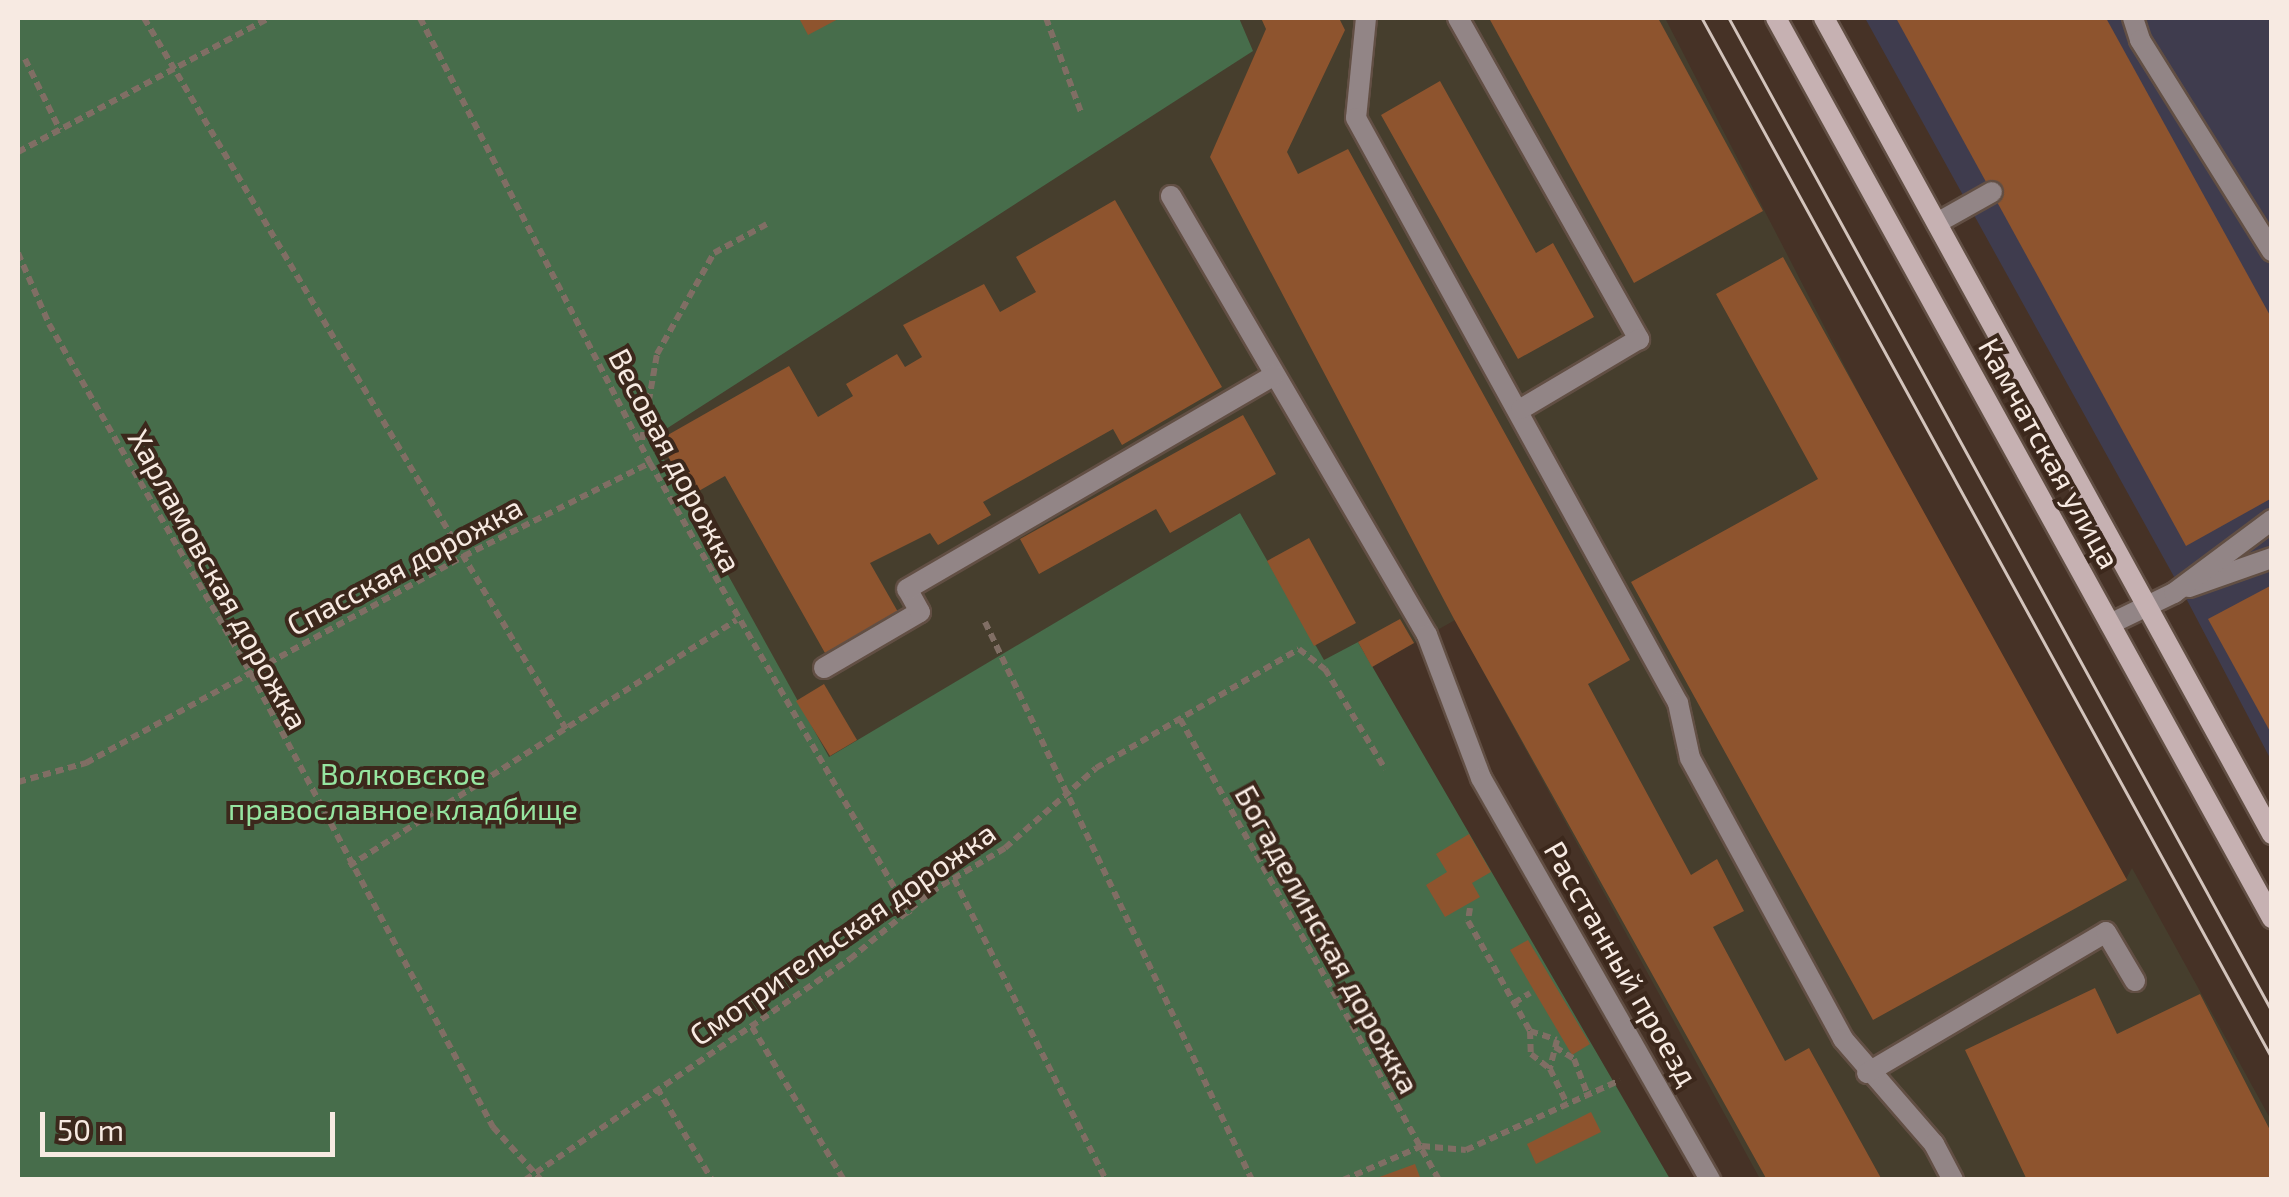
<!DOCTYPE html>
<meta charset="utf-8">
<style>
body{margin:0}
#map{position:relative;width:2289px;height:1197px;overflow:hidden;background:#463226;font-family:"Exo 2",sans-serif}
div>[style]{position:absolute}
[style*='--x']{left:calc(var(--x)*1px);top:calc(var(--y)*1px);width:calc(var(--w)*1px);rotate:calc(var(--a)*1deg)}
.commercial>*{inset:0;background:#3f3c4e}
.industrial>*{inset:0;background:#463e2d}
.green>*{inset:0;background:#476d4b}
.building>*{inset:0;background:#8e542e}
.path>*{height:6px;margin-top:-3px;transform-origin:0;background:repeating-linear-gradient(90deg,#806e64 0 8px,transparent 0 13px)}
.roads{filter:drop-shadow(2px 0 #624f44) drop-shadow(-2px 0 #624f44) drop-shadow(0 2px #624f44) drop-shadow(0 -2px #624f44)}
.lane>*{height:20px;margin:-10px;padding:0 10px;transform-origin:10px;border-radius:10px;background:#928586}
.street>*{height:20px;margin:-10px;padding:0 10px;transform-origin:10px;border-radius:10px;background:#928586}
.secondary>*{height:20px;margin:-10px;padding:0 10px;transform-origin:10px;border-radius:10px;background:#c6b1b2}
.tram>*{height:2.5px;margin:-1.25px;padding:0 1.25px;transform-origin:1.25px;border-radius:1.25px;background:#d3c4bc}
span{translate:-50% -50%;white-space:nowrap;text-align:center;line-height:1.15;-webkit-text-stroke:8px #3c281c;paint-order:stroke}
.street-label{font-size:30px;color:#f7eae2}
.park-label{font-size:30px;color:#96e5a0}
.frame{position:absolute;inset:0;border:20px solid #f7eae2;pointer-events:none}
.scale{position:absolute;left:40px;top:1112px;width:295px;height:45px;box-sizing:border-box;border:5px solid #f7eae2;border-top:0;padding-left:12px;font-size:30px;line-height:35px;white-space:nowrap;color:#f7eae2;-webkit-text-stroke:8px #3c281c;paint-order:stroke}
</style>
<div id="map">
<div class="commercial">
<div style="clip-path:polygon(1865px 18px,2271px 18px,2271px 760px,2188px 602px)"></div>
</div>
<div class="industrial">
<div style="clip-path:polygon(1239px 18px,1665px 18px,1885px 444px,2126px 879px,2132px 868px,2271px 1120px,2271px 1179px,1760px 1179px,1455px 620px,1372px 667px,1358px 642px,1324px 661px,1240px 513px,829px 758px,651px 437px,1252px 51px)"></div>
</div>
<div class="green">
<div style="clip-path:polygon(18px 18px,1239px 18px,1253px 51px,652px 438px,829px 757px,1240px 513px,1324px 660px,1358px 642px,1670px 1179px,18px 1179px)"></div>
</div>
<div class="building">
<div style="clip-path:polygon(799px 18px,840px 18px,808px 35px)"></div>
<div style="clip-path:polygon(1261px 18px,1339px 18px,1345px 30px,1287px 152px,1298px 174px,1348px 149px,1630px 660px,1588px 684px,1691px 875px,1717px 859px,1744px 911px,1713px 927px,1785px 1061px,1809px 1048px,1882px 1180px,1767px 1180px,1454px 619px,1210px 157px,1266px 29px)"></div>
<div style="clip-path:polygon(1489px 18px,1658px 18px,1763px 211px,1634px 283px)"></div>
<div style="clip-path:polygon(1896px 18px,2106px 18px,2272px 319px,2272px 498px,2186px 546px)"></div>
<div style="clip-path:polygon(1440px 81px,1536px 253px,1553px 243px,1594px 317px,1518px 359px,1381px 115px)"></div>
<div style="clip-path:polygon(1115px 200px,1222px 387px,1122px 445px,1113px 429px,983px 502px,991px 515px,938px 545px,930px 533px,870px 563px,898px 612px,825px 653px,725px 476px,690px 496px,659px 440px,789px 366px,818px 417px,853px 396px,846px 384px,897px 354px,905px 367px,922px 357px,903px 325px,984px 284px,1000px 312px,1036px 292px,1016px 257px)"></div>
<div style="clip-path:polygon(1783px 257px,2127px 880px,1873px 1020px,1631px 582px,1818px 479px,1716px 294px)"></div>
<div style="clip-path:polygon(1243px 415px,1276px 474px,1170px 533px,1156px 509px,1039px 574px,1020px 539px)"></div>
<div style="clip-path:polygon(1309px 538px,1356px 623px,1314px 646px,1267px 561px)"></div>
<div style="clip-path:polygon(2272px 585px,2272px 735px,2208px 619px)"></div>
<div style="clip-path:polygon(1400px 619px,1414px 643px,1372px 667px,1358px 642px)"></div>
<div style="clip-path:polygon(824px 684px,857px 740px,830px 756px,796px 701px)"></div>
<div style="clip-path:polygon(1469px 834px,1491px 872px,1472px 883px,1480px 897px,1445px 917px,1426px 885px,1447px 872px,1436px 854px)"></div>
<div style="clip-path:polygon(1528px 940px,1590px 1044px,1572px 1055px,1510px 950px)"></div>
<div style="clip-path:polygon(2095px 988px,2117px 1034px,2200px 994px,2272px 1134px,2272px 1180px,2027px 1180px,1965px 1050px)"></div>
<div style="clip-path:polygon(1591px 1112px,1601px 1132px,1536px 1164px,1527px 1144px)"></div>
<div style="clip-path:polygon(1415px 1164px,1421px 1180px,1374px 1180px,1374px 1179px)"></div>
</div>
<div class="path">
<div style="--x:144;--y:18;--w:827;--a:59.31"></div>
<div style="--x:420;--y:18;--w:501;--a:62.67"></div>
<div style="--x:650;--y:463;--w:521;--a:60.09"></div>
<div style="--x:1046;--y:18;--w:103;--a:69.6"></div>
<div style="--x:25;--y:59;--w:79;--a:63.8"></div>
<div style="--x:18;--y:152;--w:285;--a:-28.1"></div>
<div style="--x:18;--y:253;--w:77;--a:66.4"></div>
<div style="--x:49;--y:324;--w:404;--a:60"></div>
<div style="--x:251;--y:674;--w:514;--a:61.89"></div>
<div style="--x:493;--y:1127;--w:72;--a:47.8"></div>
<div style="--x:642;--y:440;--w:87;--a:-80.1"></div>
<div style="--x:657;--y:354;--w:116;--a:-60.6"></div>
<div style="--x:714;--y:253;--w:60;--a:-28.7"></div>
<div style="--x:985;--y:622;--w:619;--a:64.43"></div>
<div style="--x:1180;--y:719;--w:529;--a:60.67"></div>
<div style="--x:18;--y:782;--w:71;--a:-15.6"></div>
<div style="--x:86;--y:763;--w:431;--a:-28.7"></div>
<div style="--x:464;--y:556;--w:208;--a:-26.6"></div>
<div style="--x:349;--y:866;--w:459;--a:-32.4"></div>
<div style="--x:954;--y:879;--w:337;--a:63.2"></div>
<div style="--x:1470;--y:908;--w:13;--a:99"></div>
<div style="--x:1468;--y:921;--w:126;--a:60.6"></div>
<div style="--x:1530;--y:1031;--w:23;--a:88"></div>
<div style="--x:1531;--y:1054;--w:24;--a:38"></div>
<div style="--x:1550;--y:1069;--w:39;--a:64"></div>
<div style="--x:1514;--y:1003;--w:19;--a:-32"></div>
<div style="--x:752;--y:1027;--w:179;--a:59"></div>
<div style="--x:1530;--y:1031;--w:28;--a:18"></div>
<div style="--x:1557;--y:1040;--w:30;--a:104"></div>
<div style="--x:1555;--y:1047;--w:22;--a:32"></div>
<div style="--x:1574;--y:1059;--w:39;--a:69"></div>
<div style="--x:657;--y:1088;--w:107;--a:59.1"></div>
<div style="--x:525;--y:1180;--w:393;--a:-34.2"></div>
<div style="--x:850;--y:959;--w:105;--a:-39.6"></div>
<div style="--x:931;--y:892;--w:86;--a:-30.7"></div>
<div style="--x:1005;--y:848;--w:121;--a:-41.3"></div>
<div style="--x:1096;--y:768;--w:235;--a:-30.4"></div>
<div style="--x:1299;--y:649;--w:33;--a:38"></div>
<div style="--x:1325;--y:669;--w:117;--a:59"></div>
<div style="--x:1343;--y:1180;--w:86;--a:-23.3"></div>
<div style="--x:1422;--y:1146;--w:44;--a:5.2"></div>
<div style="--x:1466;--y:1150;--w:169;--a:-24.4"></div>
</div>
<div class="roads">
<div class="lane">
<div style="--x:1366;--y:18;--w:100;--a:95.7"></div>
<div style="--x:1356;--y:118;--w:668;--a:61.17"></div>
<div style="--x:1678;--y:703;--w:56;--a:77.7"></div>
<div style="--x:1690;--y:758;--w:320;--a:61.4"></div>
<div style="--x:1843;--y:1039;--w:139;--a:49.1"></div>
<div style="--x:1934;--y:1144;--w:41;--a:62.2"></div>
<div style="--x:1458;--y:18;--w:369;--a:60.6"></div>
<div style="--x:1639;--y:339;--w:137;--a:149.3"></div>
<div style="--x:2133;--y:18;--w:23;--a:72"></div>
<div style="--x:2140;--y:40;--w:249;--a:58"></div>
<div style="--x:1171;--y:196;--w:508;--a:59.75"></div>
<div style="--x:1427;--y:635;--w:153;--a:69.3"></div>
<div style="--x:1937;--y:223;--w:63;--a:-29.4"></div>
<div style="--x:2189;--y:587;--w:88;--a:-19.3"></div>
<div style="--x:2110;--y:624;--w:71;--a:-25.8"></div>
<div style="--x:2174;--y:593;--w:122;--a:-36.7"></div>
<div style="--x:824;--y:668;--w:111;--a:-30.3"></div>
<div style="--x:920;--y:612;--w:26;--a:-119"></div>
<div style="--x:907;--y:589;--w:425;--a:-30.2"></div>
<div style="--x:1867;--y:1073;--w:277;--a:-30.5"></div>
<div style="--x:2106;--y:932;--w:57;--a:59.4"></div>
</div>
<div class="street">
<div style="--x:1481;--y:778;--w:463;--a:60.3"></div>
</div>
<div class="secondary">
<div style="--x:1776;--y:18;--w:1028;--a:61.14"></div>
<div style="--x:1824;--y:18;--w:931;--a:61.23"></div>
</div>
</div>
<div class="tram">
<div style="--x:1702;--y:18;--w:1186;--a:61.27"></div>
<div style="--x:1729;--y:18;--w:1132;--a:61.33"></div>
</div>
<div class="street-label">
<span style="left:2050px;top:453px;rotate:61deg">Камчатская улица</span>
<span style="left:676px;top:460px;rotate:62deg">Весовая дорожка</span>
<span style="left:404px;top:565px;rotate:-28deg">Спасская дорожка</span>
<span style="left:219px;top:579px;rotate:61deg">Харламовская дорожка</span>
<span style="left:842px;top:933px;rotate:-35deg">Смотрительская дорожка</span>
<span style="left:1328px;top:939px;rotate:61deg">Богаделинская дорожка</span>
<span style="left:1622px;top:963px;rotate:60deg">Расстанный проезд</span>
</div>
<div class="park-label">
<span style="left:403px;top:790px">Волковское<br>православное кладбище</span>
</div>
<div class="frame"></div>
<div class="scale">50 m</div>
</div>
